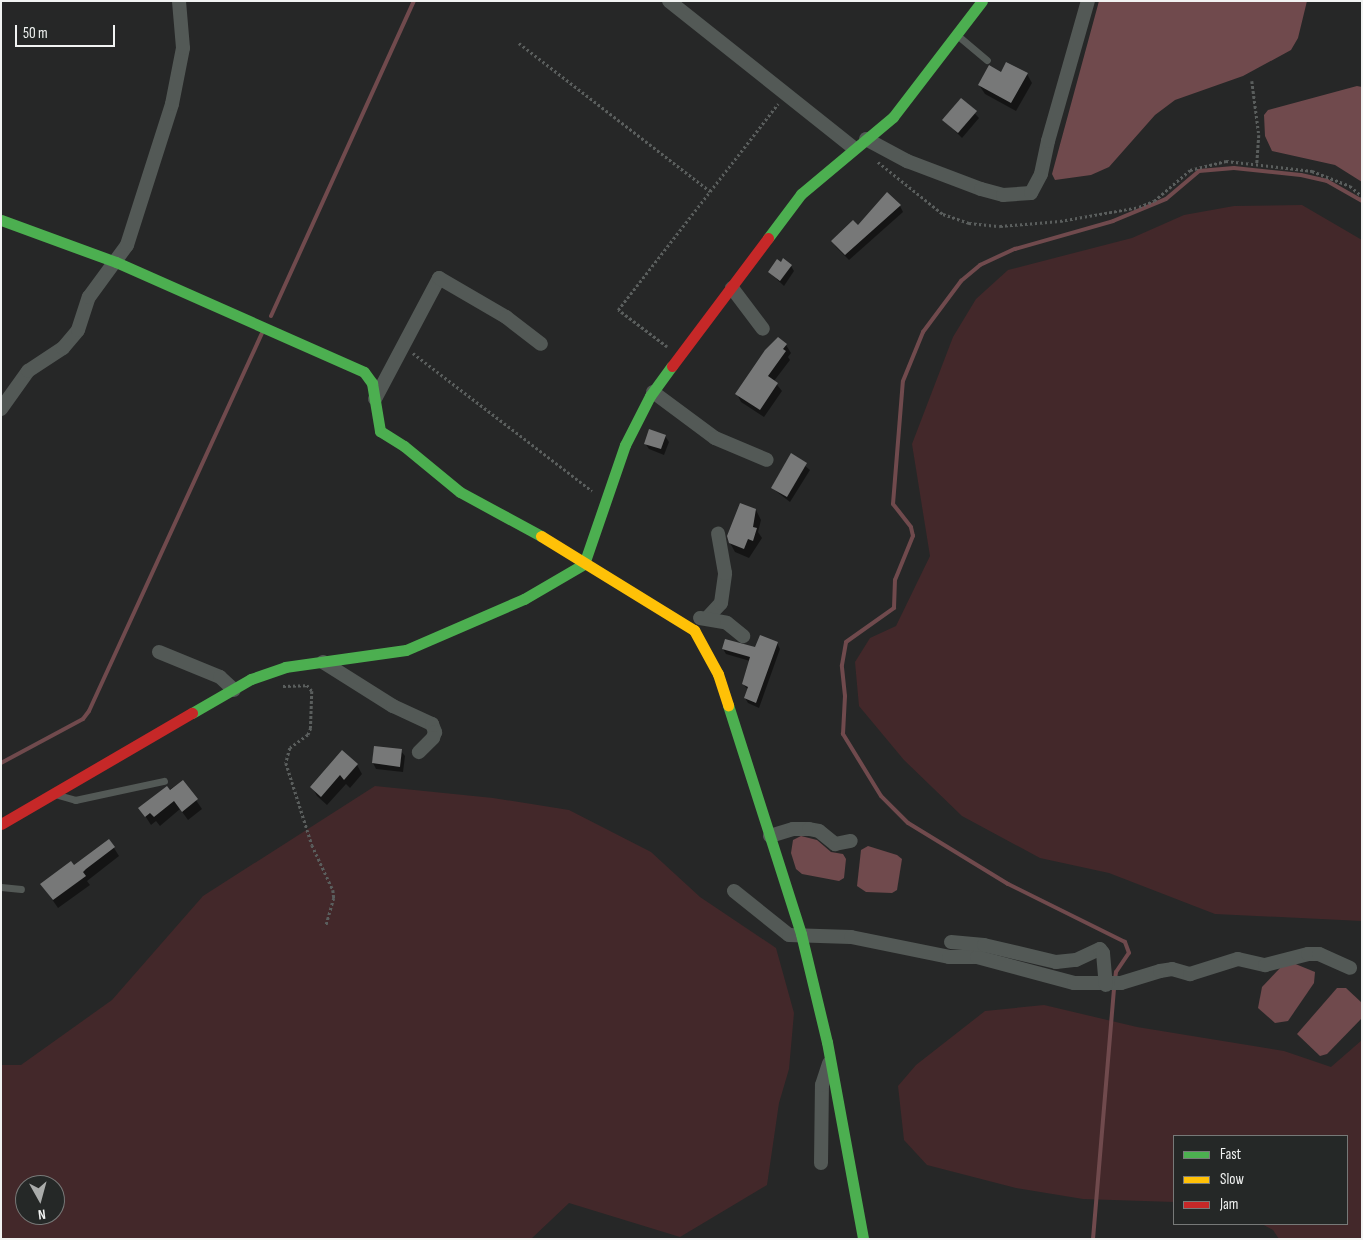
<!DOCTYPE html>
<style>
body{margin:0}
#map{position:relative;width:1363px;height:1240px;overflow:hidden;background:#262727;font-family:"Sofia Sans Condensed",sans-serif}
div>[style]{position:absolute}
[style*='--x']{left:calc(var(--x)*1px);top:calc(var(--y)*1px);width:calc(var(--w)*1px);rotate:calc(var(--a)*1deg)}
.green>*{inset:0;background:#43282a}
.water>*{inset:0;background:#704a4d}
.shadow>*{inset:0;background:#0007}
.stream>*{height:4px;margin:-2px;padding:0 2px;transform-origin:2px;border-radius:2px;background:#704a4d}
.building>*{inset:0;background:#777878}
.path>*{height:2.5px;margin-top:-1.25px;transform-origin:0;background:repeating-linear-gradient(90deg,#5a5e5d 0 2.5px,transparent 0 5px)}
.lane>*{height:7px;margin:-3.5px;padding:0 3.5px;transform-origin:3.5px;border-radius:3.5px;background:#535956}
.street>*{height:14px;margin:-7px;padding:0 7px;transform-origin:7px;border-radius:7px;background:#535956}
.fast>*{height:11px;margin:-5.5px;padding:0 5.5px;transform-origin:5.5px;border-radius:5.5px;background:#4caf50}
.slow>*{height:11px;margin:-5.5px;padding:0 5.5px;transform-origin:5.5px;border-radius:5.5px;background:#ffc107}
.jam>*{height:11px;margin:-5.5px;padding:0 5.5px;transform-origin:5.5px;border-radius:5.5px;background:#c62828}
span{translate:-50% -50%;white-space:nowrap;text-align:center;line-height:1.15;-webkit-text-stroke:5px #252827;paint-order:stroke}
.frame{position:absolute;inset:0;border:2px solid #f1f3f2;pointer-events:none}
.legend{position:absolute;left:1173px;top:1135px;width:175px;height:90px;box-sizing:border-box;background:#252827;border:1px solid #777978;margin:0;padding:6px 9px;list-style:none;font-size:15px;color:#f1f3f2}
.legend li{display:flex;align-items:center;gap:10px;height:25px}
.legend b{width:25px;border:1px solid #777978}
.north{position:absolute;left:15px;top:1175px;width:50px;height:50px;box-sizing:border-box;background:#252827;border:1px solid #777978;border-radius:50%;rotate:173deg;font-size:14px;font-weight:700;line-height:20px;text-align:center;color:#f1f3f2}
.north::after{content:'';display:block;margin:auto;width:18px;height:22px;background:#aaacab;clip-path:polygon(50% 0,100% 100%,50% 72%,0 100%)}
.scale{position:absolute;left:15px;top:25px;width:100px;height:22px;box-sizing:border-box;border:2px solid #f1f3f2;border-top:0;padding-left:6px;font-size:15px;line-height:18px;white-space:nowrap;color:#f1f3f2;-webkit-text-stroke:4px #252827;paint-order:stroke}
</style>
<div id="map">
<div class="green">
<div style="clip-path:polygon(1302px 205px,1362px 240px,1362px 921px,1215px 914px,1109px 873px,1040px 858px,962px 816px,904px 760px,859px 706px,855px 662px,870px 638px,896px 626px,930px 556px,912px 444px,953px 337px,976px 299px,1008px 270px,1132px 238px,1184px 215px,1234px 206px)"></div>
<div style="clip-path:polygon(evenodd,375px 786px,493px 798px,569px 810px,651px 852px,700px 897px,776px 948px,794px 1013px,789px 1069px,779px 1103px,767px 1185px,680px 1237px,569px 1203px,531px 1239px,1px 1239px,1px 1065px,21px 1065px,112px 1000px,203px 896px,375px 786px,25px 1185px,55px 1185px,55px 1215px,25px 1215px,25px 1185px)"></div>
<div style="clip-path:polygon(1044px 1005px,1137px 1027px,1284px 1051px,1331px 1067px,1362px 1040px,1362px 1239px,1279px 1239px,1273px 1230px,1262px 1224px,1347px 1224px,1347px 1136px,1174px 1136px,1174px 1202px,1083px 1199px,1016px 1188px,927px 1165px,904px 1140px,898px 1086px,916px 1065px,985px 1011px)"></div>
</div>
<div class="water">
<div style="clip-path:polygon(1099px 1px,1307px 1px,1298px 38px,1291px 50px,1243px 76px,1175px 100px,1155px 115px,1109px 167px,1091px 175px,1055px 180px,1052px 174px)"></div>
<div style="clip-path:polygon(1357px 86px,1362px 87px,1362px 182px,1335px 165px,1272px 151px,1265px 136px,1264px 115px,1268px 110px)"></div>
<div style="clip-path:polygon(801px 836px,817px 840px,831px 852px,843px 854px,846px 859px,844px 878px,839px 881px,802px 874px,796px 869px,791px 853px,793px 840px)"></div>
<div style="clip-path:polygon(868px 846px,897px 855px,902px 859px,897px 890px,892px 893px,866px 892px,857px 886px,861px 850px)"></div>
<div style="clip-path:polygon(1293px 963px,1315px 972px,1314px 983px,1288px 1021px,1275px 1023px,1258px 1008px,1262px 987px,1281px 967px)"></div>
<div style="clip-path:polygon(1337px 988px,1346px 988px,1362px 1003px,1362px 1018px,1327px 1054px,1320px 1056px,1297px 1034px)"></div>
</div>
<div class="shadow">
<div style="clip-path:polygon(1001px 74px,1027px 74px,1032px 83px,1016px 111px,985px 94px,979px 85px)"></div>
<div style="clip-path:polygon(962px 100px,979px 118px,962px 138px,944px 120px)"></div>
<div style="clip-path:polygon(900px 206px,903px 212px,849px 260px,836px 247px,833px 242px)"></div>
<div style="clip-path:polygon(791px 266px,794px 271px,784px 286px,769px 272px)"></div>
<div style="clip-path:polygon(786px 345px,791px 353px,788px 357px,790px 360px,774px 381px,782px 391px,764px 417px,741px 402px,737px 394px)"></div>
<div style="clip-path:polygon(665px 436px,669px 442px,664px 455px,649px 449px,645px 443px)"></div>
<div style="clip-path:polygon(792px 455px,810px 470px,790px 502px,772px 488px)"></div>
<div style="clip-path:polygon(756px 510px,761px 520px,758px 532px,762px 538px,749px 558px,735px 552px,730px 543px)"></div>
<div style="clip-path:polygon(777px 643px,780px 649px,759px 708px,748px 703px,745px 698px,748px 690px,743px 684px,750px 661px,726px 654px,723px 649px,755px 649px)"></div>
<div style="clip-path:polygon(375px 747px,401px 751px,405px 756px,403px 772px,376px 769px,373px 763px)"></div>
<div style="clip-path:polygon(357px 765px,362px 774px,350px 788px,346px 784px,327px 805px,317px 796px,312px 787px)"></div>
<div style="clip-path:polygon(183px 781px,202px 809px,188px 820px,180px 809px,160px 826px,156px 821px,151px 825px,140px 808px)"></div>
<div style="clip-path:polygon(109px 840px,119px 856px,87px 881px,90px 885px,58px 908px,47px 892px)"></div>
</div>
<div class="stream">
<div style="--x:271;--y:316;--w:346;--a:-65.6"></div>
<div style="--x:1;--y:763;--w:93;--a:-28.2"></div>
<div style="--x:83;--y:719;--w:10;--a:-53"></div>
<div style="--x:89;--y:711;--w:415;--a:-65.4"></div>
<div style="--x:1115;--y:980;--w:8;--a:-83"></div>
<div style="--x:1116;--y:972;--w:23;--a:-56"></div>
<div style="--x:1129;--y:953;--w:12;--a:-110"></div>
<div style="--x:1125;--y:942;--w:131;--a:-153.6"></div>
<div style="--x:1008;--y:884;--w:117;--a:-148.6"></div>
<div style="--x:908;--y:823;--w:38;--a:-135"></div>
<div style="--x:881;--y:796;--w:73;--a:-121.5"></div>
<div style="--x:843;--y:734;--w:38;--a:-87"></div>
<div style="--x:845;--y:696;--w:31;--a:-96"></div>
<div style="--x:842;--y:665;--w:23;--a:-80"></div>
<div style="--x:846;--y:642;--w:59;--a:-35.3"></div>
<div style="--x:894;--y:608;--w:28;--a:-88"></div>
<div style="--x:895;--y:580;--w:48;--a:-67.8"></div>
<div style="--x:913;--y:536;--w:9;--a:-103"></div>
<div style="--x:911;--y:527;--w:29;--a:-128"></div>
<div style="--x:893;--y:504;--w:123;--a:-85.4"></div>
<div style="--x:903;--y:381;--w:53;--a:-67.8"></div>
<div style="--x:923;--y:332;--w:64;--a:-53.3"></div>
<div style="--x:961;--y:281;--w:25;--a:-40"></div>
<div style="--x:980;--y:265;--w:38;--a:-25"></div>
<div style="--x:1015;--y:249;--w:102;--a:-15.9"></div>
<div style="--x:1113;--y:221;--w:57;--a:-22.5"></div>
<div style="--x:1166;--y:199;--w:43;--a:-40.3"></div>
<div style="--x:1199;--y:171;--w:35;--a:-5"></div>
<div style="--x:1234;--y:168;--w:67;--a:6"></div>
<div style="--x:1301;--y:175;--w:27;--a:13"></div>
<div style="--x:1327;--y:181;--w:40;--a:29.7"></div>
<div style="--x:1093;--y:1239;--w:253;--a:-85.2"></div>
</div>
<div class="building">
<div style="clip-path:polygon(1006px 62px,1028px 73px,1011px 103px,978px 85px,989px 65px,1001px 72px)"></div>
<div style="clip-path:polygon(961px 98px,977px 111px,958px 133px,942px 120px)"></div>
<div style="clip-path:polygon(887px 192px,901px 205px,845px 255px,831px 241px,853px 220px,858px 225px)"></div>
<div style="clip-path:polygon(783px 258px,792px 265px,780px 281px,768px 272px,777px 259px,781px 262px)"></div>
<div style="clip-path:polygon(778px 337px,787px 344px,783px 349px,786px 351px,768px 376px,778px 383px,760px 410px,735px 394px,765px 350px)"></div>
<div style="clip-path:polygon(649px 429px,666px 435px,661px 449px,644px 444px)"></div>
<div style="clip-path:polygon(791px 453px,807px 463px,787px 497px,771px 488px)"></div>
<div style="clip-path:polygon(740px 503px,756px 509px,753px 527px,757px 528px,753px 541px,748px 539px,744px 549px,729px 543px,727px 536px)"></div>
<div style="clip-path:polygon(760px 635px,778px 642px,756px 703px,744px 698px,748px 687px,742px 684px,750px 657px,722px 649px,725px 639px,755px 647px)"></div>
<div style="clip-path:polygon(374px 746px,402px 749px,400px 767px,372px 763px)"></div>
<div style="clip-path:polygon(342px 750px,358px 764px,344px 780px,340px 775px,321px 797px,310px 787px)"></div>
<div style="clip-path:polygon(183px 780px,198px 799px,182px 812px,174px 801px,154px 817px,150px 813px,145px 817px,138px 808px,167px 786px,170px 790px)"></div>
<div style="clip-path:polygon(109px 839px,115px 847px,86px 869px,83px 872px,86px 876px,53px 900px,40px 884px,71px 861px,74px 865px)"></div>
</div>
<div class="path">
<div style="--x:519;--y:43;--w:242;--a:37.8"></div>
<div style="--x:1252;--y:81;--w:54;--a:82.6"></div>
<div style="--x:1259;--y:135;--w:28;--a:94"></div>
<div style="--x:878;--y:162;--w:83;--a:38.7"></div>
<div style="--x:943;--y:214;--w:28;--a:19"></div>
<div style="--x:969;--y:223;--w:31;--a:6"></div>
<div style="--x:1000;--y:226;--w:60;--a:-4.8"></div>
<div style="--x:1060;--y:221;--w:80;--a:-10"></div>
<div style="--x:1139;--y:207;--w:16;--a:-22"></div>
<div style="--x:1154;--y:201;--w:48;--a:-40.7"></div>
<div style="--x:1190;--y:170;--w:37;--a:-14"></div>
<div style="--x:1226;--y:161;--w:87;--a:6.6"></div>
<div style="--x:1312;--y:171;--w:41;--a:21.5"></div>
<div style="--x:1350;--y:186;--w:16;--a:40"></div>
<div style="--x:667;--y:347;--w:61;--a:-142.9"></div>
<div style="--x:618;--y:310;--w:261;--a:-52.2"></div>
<div style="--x:413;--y:353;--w:226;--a:37.6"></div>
<div style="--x:283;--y:686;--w:24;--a:-2"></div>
<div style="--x:307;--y:685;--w:8;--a:50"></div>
<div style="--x:312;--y:691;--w:37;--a:92"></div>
<div style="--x:311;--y:728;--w:8;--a:113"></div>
<div style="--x:308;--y:735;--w:22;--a:144"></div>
<div style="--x:290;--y:748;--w:16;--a:105"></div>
<div style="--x:286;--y:763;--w:86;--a:72.4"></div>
<div style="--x:312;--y:845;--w:50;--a:65"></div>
<div style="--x:333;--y:890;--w:8;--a:83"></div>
<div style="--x:334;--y:898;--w:29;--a:106"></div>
</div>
<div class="lane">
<div style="--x:957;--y:35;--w:39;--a:40"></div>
<div style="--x:58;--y:795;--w:18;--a:16"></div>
<div style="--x:75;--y:800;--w:91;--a:-12.1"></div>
<div style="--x:1;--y:887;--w:20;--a:6"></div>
</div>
<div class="street">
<div style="--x:669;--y:1;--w:236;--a:38.5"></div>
<div style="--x:866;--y:139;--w:47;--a:28.2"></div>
<div style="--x:907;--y:161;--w:79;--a:20.7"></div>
<div style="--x:981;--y:189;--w:23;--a:15"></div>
<div style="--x:1003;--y:195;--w:28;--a:-4"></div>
<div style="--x:1031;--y:193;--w:21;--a:-62"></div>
<div style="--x:1041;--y:174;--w:34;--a:-78"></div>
<div style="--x:1048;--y:141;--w:146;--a:-74.1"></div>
<div style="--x:732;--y:288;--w:51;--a:52.9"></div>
<div style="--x:653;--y:392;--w:77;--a:36.6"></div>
<div style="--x:715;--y:438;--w:56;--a:22.9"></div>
<div style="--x:375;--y:399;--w:137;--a:-62.1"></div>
<div style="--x:439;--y:278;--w:78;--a:30.2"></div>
<div style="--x:506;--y:317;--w:44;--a:37.6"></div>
<div style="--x:1;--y:409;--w:47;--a:-54.6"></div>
<div style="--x:28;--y:371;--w:42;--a:-33.3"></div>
<div style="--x:63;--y:348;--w:23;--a:-50"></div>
<div style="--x:78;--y:330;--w:35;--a:-72"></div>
<div style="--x:89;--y:297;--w:64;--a:-53.8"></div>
<div style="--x:127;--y:245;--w:148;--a:-72.3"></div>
<div style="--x:172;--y:104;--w:57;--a:-78.9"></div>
<div style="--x:183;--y:48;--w:47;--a:-94.9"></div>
<div style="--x:708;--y:617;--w:19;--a:-47"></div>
<div style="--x:721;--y:603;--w:30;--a:-82"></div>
<div style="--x:725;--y:573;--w:40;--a:-100"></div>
<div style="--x:700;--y:618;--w:27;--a:10"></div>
<div style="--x:727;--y:623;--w:21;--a:39"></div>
<div style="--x:159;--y:652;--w:66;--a:22.3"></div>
<div style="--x:220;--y:677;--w:19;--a:43"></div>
<div style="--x:323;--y:662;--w:83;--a:32.2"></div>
<div style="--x:393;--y:706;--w:43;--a:24.8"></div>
<div style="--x:432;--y:724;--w:9;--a:69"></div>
<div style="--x:435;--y:732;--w:6;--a:108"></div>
<div style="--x:433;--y:738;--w:20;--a:135"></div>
<div style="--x:770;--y:836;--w:24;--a:-17"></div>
<div style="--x:793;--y:829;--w:16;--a:0"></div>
<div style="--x:809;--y:829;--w:10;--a:11"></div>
<div style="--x:819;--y:831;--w:21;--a:39"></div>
<div style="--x:835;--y:844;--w:16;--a:-11"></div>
<div style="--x:734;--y:891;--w:70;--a:38.7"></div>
<div style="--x:789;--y:935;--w:62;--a:1.8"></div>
<div style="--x:851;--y:937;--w:100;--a:11.5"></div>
<div style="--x:949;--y:957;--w:28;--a:0"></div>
<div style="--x:977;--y:957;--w:100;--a:15"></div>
<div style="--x:1074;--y:983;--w:47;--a:0"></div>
<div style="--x:1121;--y:983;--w:41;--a:-17.1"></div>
<div style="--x:1160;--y:971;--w:12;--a:-9"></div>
<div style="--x:1172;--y:969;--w:19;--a:16"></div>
<div style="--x:1190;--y:974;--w:50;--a:-17.4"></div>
<div style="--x:1238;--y:959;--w:28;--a:13"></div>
<div style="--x:1265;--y:965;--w:44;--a:-14.3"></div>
<div style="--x:1308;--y:954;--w:11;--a:0"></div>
<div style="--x:1319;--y:954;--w:34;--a:24"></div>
<div style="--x:951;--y:942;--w:33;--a:5"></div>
<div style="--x:984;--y:945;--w:74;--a:13.3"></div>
<div style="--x:1056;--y:962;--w:20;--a:-6"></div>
<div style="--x:1076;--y:960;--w:26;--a:-25"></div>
<div style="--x:1100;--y:949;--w:5;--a:53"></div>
<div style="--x:1103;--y:953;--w:32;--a:85"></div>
<div style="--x:821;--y:1163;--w:78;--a:-89.3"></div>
<div style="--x:822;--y:1085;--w:23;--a:-72"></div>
</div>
<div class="fast">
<div style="--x:1;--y:220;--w:122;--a:20.1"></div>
<div style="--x:116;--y:262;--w:271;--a:23.9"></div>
<div style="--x:364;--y:372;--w:14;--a:54"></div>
<div style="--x:372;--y:383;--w:49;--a:80.5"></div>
<div style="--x:380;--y:431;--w:28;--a:32"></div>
<div style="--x:404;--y:446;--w:72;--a:39.4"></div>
<div style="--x:460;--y:492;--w:92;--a:28.5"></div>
<div style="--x:768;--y:238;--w:55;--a:-53.1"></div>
<div style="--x:801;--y:194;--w:120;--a:-39.9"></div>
<div style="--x:893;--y:117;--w:146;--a:-52.5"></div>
<div style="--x:728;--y:705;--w:240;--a:72.3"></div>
<div style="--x:801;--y:934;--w:111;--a:76.5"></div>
<div style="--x:827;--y:1042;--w:200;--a:79.6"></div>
<div style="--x:192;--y:713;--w:68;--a:-30"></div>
<div style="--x:251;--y:679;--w:36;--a:-19"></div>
<div style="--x:285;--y:667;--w:122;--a:-8"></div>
<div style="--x:406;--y:650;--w:129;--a:-23.4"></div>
<div style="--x:524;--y:599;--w:69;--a:-30.3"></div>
<div style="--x:584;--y:564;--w:126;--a:-71"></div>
<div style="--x:625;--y:445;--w:55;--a:-63"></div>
<div style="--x:650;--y:396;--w:37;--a:-54"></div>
</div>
<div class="slow">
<div style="--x:541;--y:536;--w:180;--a:31.6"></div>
<div style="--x:694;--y:630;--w:50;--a:61.4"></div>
<div style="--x:718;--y:674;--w:33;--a:72"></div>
</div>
<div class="jam">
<div style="--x:672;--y:366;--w:160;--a:-53.1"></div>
<div style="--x:1;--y:824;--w:221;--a:-30.2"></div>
</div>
<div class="frame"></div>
<ul class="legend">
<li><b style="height:6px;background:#4caf50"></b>Fast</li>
<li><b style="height:6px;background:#ffc107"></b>Slow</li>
<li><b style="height:6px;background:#c62828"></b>Jam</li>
</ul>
<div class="north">N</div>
<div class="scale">50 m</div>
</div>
